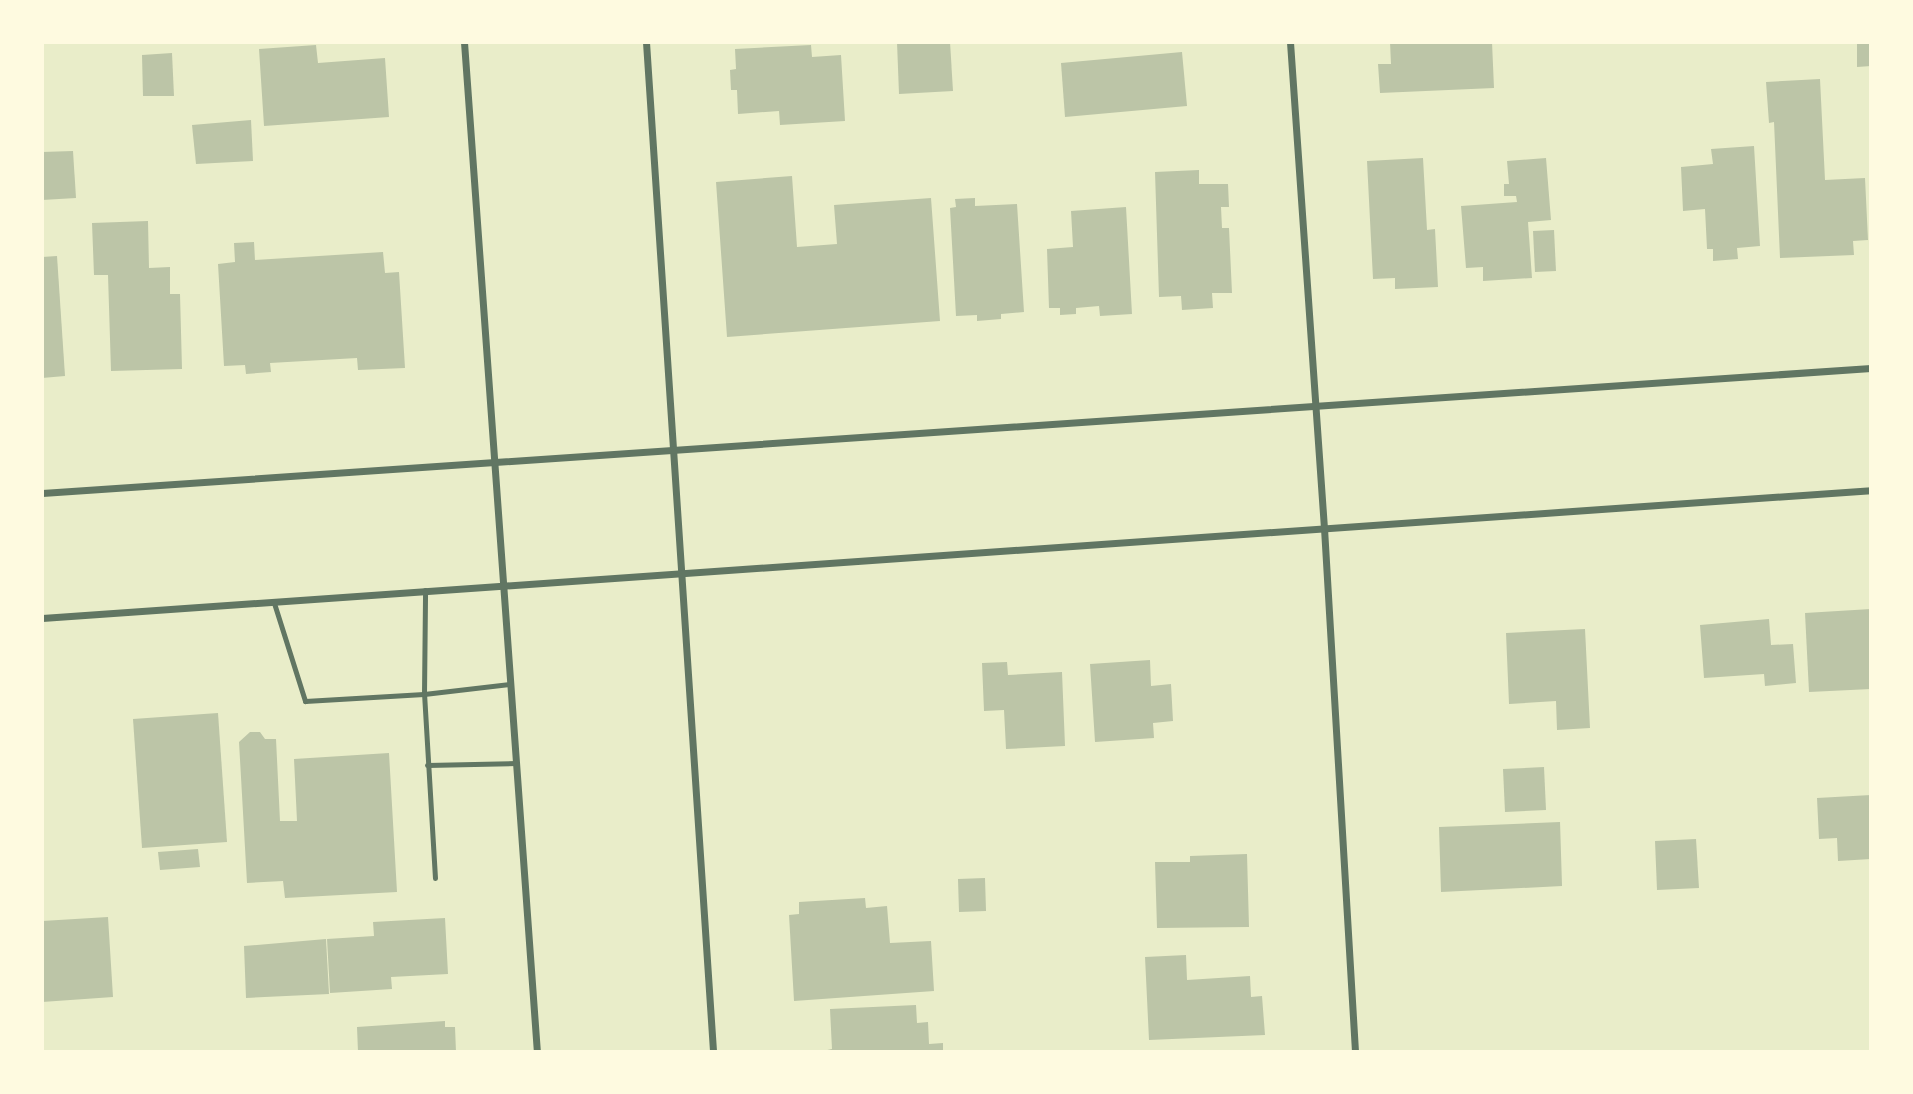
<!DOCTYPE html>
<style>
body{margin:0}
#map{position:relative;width:1913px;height:1094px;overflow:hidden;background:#e9edc9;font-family:Bitter,serif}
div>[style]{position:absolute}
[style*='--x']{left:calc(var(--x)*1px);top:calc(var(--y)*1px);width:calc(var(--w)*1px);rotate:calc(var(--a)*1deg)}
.building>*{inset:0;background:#bcc5a7}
.service>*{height:5px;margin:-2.5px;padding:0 2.5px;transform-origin:2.5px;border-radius:2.5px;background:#617663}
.minor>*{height:7px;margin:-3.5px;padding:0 3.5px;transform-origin:3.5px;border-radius:3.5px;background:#617663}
span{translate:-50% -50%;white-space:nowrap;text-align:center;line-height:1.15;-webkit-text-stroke:5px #fefae0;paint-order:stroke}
.frame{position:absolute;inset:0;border:44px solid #fefae0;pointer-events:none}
</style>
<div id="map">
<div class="building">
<div style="clip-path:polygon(897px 42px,950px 42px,953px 91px,899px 94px)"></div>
<div style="clip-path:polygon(1390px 42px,1492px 42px,1494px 88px,1380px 93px,1378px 64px,1391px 64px)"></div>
<div style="clip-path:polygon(1857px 42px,1871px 42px,1871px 66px,1857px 67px)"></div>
<div style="clip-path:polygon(316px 45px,318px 63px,385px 58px,389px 117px,264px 126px,259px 49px)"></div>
<div style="clip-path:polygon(811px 45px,812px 57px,841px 55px,845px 121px,780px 125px,779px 111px,738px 114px,737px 90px,731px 90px,730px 70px,736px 69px,735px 49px)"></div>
<div style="clip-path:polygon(1182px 52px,1187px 106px,1065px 117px,1061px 63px)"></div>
<div style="clip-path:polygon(172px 53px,174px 96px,143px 96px,142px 55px)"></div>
<div style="clip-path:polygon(1820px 79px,1825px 180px,1865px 178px,1868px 240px,1853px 241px,1854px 255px,1780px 258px,1774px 122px,1769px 123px,1766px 82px)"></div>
<div style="clip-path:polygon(251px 120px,253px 161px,196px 164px,192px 125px)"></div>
<div style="clip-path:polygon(1754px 146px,1760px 246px,1737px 248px,1738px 259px,1713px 261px,1713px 249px,1707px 249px,1705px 209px,1683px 211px,1681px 167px,1713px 164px,1711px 149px)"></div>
<div style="clip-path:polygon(73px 151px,76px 198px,42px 200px,42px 152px)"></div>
<div style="clip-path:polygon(1423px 158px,1427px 230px,1435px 229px,1438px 287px,1395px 289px,1395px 278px,1373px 279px,1367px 161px)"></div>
<div style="clip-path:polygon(1546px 158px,1551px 220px,1528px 222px,1532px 278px,1483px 281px,1483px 267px,1466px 268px,1461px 206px,1517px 202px,1516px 196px,1504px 196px,1504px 184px,1509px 184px,1507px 161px)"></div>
<div style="clip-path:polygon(1199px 170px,1199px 184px,1228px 184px,1229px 207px,1221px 207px,1222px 228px,1229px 228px,1232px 293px,1212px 293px,1213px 308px,1182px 310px,1181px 296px,1159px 297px,1155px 172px)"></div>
<div style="clip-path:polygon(792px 176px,797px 247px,837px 244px,834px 205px,931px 198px,940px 321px,727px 337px,716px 182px)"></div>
<div style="clip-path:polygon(975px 198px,975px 206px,1017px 204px,1024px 312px,1001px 314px,1001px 319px,977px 321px,977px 315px,956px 316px,950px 208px,956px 207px,955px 199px)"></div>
<div style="clip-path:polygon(1126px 207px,1132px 314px,1100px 316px,1099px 306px,1076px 308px,1076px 314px,1060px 315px,1060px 308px,1049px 308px,1047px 249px,1073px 247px,1071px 211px)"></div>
<div style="clip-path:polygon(148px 221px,149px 268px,170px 267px,170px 294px,180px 294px,182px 369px,111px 371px,108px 275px,94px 275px,92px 223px)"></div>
<div style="clip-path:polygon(1554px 230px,1556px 271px,1535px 272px,1533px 231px)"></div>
<div style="clip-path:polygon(254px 242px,255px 260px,383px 252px,385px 273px,399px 272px,405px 368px,358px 370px,357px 358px,270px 363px,271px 372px,246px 374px,245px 365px,224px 366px,218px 264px,235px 262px,234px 243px)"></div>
<div style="clip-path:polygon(57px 256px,65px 376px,42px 378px,42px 257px)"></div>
<div style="clip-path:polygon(1871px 609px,1871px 689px,1809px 692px,1805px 613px)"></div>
<div style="clip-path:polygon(1769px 619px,1771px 645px,1793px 644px,1796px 683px,1765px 686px,1764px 674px,1704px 678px,1700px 625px)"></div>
<div style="clip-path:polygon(1585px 629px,1590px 728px,1557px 730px,1556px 701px,1509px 704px,1506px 633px)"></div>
<div style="clip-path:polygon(1150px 660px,1151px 686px,1171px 684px,1173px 721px,1153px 723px,1154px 738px,1095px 742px,1090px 664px)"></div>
<div style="clip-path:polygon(1007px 662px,1008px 675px,1062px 672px,1065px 746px,1006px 749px,1004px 710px,984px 711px,982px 663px)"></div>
<div style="clip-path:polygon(218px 713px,227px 842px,142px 848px,133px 719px)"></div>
<div style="clip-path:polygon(250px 732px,260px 732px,265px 739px,276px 739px,280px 821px,297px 821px,294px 759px,389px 753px,397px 892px,285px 898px,283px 881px,247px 883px,239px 742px)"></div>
<div style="clip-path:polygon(1544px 767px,1546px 810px,1505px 812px,1503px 769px)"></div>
<div style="clip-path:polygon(1871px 795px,1871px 859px,1838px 861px,1837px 838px,1819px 839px,1817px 798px)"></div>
<div style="clip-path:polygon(1560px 822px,1562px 886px,1441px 892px,1439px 827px)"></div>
<div style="clip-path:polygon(1696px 839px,1699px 888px,1657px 890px,1655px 841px)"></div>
<div style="clip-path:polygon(198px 849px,200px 867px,160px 870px,158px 852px)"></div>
<div style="clip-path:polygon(1247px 854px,1249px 927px,1157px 928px,1155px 862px,1190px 862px,1190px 856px)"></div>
<div style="clip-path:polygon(985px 878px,986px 911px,959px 912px,958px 879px)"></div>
<div style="clip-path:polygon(865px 898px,866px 908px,887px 906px,890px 943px,931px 941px,934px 991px,794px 1001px,789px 915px,799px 914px,799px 902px)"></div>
<div style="clip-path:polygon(108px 917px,113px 997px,42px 1002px,42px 921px)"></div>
<div style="clip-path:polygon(445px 918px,448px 974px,391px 977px,392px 989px,330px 993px,327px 939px,374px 936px,373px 922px)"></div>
<div style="clip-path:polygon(326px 939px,329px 994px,246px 998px,244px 946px)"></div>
<div style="clip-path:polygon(1186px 955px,1187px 980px,1250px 976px,1251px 997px,1262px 996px,1265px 1035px,1149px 1040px,1145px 957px)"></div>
<div style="clip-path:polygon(916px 1005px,917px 1023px,928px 1022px,929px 1044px,943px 1043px,943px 1052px,818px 1052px,832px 1049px,830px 1009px)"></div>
<div style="clip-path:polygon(445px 1021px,445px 1027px,455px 1027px,456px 1052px,358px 1052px,357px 1027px)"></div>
</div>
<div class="service">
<div style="--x:274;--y:603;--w:103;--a:72.4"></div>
<div style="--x:305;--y:701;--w:119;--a:-3.4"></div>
<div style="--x:424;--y:694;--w:104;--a:-89.4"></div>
<div style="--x:427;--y:765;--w:89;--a:-1.3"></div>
<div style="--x:435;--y:878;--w:184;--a:-93.4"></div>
<div style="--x:424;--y:694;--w:87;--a:-6.6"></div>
</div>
<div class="minor">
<div style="--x:464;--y:42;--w:1013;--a:85.87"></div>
<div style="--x:646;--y:42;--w:1012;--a:86.2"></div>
<div style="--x:1290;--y:42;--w:487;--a:86"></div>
<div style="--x:1324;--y:528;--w:525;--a:86.61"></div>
<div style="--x:42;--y:493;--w:1833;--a:-3.91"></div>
<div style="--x:42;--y:618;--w:1833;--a:-4"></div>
</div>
<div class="frame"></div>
</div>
